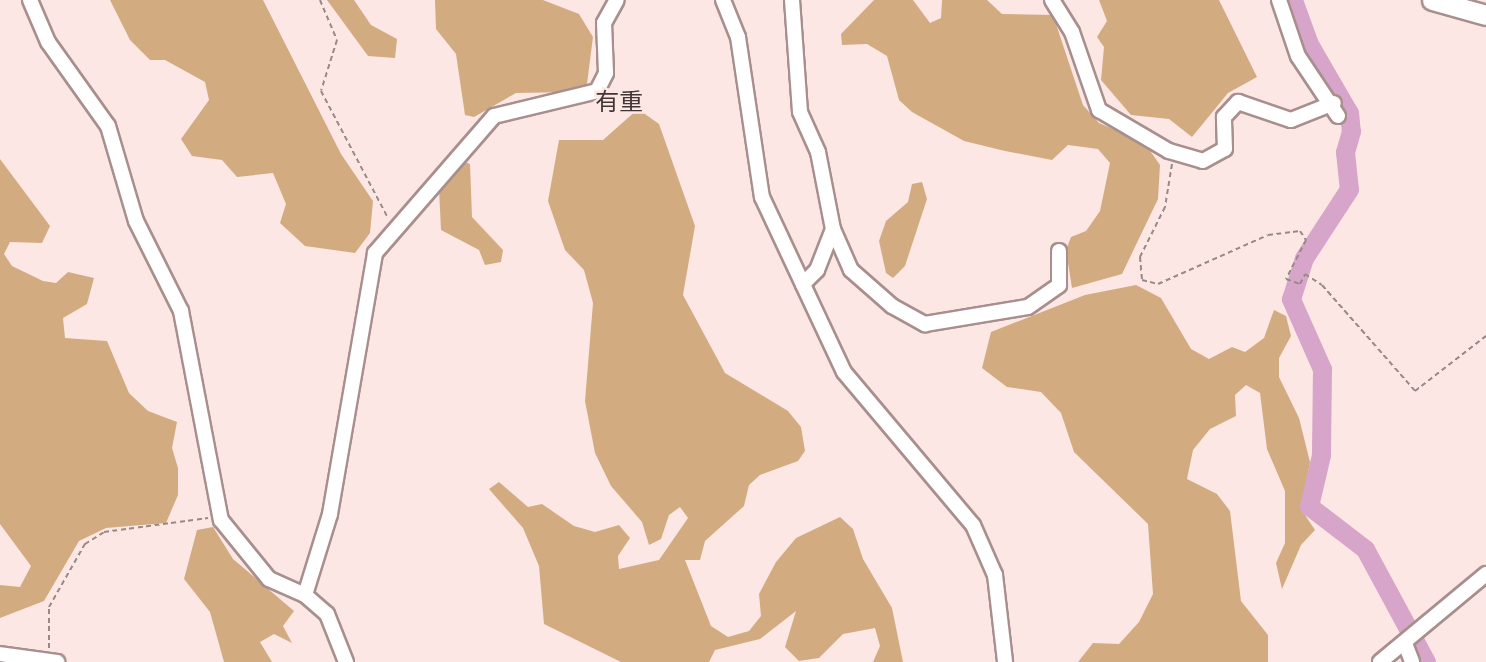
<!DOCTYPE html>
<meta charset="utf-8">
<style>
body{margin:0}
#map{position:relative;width:1486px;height:662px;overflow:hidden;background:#fde7e5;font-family:"Zilla Slab","Noto Sans JP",serif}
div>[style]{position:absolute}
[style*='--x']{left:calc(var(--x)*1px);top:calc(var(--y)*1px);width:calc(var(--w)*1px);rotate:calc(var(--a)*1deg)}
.forest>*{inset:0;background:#d2ac80}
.river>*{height:19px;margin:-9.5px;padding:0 9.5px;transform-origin:9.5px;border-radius:9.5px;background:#d6a5c9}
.path>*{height:2px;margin-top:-1px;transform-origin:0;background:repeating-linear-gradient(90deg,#988987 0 5px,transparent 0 8.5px)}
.roads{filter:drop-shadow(2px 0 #a88f8d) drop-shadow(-2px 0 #a88f8d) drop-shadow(0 2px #a88f8d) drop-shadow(0 -2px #a88f8d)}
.minor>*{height:14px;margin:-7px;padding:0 7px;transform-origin:7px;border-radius:7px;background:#fff}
.major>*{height:19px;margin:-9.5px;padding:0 9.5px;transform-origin:9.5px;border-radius:9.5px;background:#fff}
span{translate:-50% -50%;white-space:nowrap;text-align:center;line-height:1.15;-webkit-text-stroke:5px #fde7e5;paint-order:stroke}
.neighbourhood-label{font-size:24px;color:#403635}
</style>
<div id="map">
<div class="forest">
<div style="clip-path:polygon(110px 0,263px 0,341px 154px,373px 201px,370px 233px,355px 253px,305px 246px,280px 223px,286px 204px,273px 173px,237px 177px,222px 160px,192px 156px,181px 139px,209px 100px,205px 82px,165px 60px,150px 60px,130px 40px)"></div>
<div style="clip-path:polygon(327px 0,354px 0,371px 25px,397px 39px,395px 58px,368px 56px)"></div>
<div style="clip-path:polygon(435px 0,543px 0,579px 14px,593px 37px,587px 84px,572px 92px,516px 93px,474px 117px,465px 115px,456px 54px,436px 29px)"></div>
<div style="clip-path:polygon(874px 0,913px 0,930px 23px,941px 18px,942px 0,987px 0,1002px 14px,1053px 15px,1083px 105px,1099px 123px,1144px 142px,1160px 165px,1158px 199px,1122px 274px,1072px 288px,1066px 250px,1071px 237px,1086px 231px,1100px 211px,1110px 163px,1098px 149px,1068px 145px,1052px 160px,1005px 151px,964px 141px,912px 112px,899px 100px,887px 56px,867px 44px,842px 45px,841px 34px)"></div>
<div style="clip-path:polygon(1099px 0,1219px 0,1257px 77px,1228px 93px,1192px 137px,1169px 119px,1131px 115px,1101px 80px,1104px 47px,1097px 37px,1107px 21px)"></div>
<div style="clip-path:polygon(638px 109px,659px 124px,695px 226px,683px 295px,725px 373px,788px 411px,801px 427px,805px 451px,798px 461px,760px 475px,749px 485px,744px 506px,705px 541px,700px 560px,685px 560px,711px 626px,728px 637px,749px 631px,761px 616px,759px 594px,776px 562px,796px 538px,840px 517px,853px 529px,863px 559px,892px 608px,903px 662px,873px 662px,880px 646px,875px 628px,843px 634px,819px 658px,799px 661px,785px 647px,796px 611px,760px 639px,715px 650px,709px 662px,621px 662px,544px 624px,539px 566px,523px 528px,489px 489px,499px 482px,528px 507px,542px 504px,574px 526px,595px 532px,619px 525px,630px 538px,618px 556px,619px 569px,659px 560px,688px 518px,680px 507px,669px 515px,661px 539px,649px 545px,642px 522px,611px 486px,595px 453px,585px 401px,593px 303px,584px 270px,565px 250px,548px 201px,559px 140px,603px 140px)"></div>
<div style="clip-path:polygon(0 159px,50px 226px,42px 243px,10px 242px,4px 254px,12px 266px,43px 281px,56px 283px,68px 272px,94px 278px,87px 304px,63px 318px,65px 338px,107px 341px,129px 393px,148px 411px,177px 422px,172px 448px,178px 468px,178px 495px,166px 523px,106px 528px,79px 541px,44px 601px,0 618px,0 585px,20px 587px,31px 566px,0 524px)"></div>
<div style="clip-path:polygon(460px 160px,470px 164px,472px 217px,503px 250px,501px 262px,485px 265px,479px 250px,441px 230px,439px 189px)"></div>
<div style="clip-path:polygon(922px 182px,927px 199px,905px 266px,893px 278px,886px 273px,879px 241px,886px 221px,908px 202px,912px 184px)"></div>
<div style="clip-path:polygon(1136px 285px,1161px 298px,1191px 349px,1209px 359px,1232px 347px,1245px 352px,1264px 338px,1274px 310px,1286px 316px,1291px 336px,1279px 358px,1279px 377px,1299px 418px,1310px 462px,1301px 509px,1315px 530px,1301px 545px,1282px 589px,1276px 563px,1285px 543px,1285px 491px,1267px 449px,1260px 393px,1246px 385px,1235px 395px,1236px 416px,1210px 429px,1193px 450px,1187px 479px,1217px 494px,1230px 511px,1241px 601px,1268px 635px,1268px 662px,1078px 662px,1093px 643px,1119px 644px,1139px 622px,1153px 594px,1148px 524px,1074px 452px,1061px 413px,1041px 392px,1007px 387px,982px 368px,991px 332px,1085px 295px)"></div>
<div style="clip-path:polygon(213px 527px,233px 559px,294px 611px,283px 626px,292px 643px,274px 634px,260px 642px,272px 662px,224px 662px,210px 612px,184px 579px,197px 530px)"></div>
</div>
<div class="river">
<div style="--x:1293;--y:0;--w:47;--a:70"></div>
<div style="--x:1309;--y:44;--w:80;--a:59.9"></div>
<div style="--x:1349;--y:113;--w:18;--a:84"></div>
<div style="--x:1351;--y:131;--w:22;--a:106"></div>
<div style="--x:1345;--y:152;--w:37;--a:84"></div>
<div style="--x:1349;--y:189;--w:82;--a:123.1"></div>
<div style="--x:1304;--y:258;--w:43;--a:107.6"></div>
<div style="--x:1291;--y:299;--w:77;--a:66.1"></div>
<div style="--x:1322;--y:369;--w:86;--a:90.7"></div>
<div style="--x:1321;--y:455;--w:52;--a:103.2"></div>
<div style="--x:1309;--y:506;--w:71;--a:37.5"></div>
<div style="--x:1365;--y:549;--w:128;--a:61.6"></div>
</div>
<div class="path">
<div style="--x:320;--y:0;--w:43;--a:67"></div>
<div style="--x:337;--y:40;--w:53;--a:107.4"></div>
<div style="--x:321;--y:91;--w:144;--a:62.2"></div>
<div style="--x:1172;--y:164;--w:44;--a:99.2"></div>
<div style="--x:1165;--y:207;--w:56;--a:116.6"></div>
<div style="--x:1140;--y:257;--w:23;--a:85"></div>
<div style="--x:1142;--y:280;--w:16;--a:14"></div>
<div style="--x:1158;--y:284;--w:120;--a:-24"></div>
<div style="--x:1268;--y:235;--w:32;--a:-7"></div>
<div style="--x:1300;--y:231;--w:11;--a:56"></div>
<div style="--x:1306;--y:240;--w:44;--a:117.1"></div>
<div style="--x:1286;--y:279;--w:15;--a:20"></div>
<div style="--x:1300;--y:284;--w:11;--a:-63"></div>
<div style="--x:1305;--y:274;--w:20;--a:33"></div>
<div style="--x:1322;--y:285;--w:141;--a:48.7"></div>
<div style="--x:1415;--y:391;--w:90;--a:-37.8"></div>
<div style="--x:49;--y:648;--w:41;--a:-90"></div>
<div style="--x:49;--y:607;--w:73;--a:-60.3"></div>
<div style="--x:85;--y:544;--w:22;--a:-32"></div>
<div style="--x:104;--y:532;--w:105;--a:-7.7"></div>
</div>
<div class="roads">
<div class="minor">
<div style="--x:30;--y:0;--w:46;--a:66.8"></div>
<div style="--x:48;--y:42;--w:103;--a:54.5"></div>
<div style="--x:108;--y:126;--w:99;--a:73.6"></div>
<div style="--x:136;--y:221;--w:101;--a:63.4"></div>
<div style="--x:181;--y:311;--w:213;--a:79.2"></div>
<div style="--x:221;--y:520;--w:76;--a:50.9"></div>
<div style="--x:269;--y:579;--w:39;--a:24"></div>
<div style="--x:305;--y:595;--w:29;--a:41"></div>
<div style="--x:327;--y:614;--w:52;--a:68.4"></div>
<div style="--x:723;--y:0;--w:40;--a:68"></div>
<div style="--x:738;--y:37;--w:162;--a:81.5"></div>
<div style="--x:762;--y:197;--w:193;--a:64.9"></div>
<div style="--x:844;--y:372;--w:200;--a:49.9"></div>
<div style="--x:973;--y:525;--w:55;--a:66.3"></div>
<div style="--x:995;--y:575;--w:88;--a:83.4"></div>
<div style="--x:792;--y:0;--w:112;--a:85.9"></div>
<div style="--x:800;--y:112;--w:44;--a:65.8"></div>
<div style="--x:818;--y:152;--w:78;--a:79"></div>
<div style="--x:833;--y:229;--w:44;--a:111.3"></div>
<div style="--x:817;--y:270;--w:20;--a:135"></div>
<div style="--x:1052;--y:0;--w:38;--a:58"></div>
<div style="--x:1072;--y:32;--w:83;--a:70.9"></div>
<div style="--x:1099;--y:110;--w:81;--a:30.4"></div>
<div style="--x:1169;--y:151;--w:35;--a:16"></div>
<div style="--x:1203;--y:161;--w:25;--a:-29"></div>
<div style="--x:1225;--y:149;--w:32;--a:-92"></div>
<div style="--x:1224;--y:117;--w:21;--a:-47"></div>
<div style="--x:1238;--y:102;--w:56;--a:18.8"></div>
<div style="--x:1291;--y:120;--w:46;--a:-21.6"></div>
<div style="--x:1279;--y:0;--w:59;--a:71.3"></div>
<div style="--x:1298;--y:56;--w:72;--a:56.3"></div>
<div style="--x:833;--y:229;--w:45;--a:66.3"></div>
<div style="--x:851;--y:270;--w:55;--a:41.3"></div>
<div style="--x:892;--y:306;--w:38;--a:29"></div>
<div style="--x:925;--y:324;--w:104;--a:-9.4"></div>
<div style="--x:1028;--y:307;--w:38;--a:-35"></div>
<div style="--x:1059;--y:285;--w:34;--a:-90"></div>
<div style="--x:305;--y:595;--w:85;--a:-72.8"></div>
<div style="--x:330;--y:514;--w:265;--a:-80.2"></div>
<div style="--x:375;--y:253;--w:181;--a:-49"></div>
<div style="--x:494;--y:116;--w:106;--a:-13.6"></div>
<div style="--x:597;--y:91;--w:20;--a:-63"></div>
<div style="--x:606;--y:73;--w:50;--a:-92.3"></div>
<div style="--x:604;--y:23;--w:26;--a:-61"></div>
<div style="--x:1406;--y:646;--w:17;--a:69"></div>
<div style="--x:0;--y:654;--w:58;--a:8"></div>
<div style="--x:1380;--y:662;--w:138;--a:-39.7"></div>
</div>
<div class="major">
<div style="--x:1432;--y:0;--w:56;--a:15.5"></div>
</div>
</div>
<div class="neighbourhood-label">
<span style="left:619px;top:102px">有重</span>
</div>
</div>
